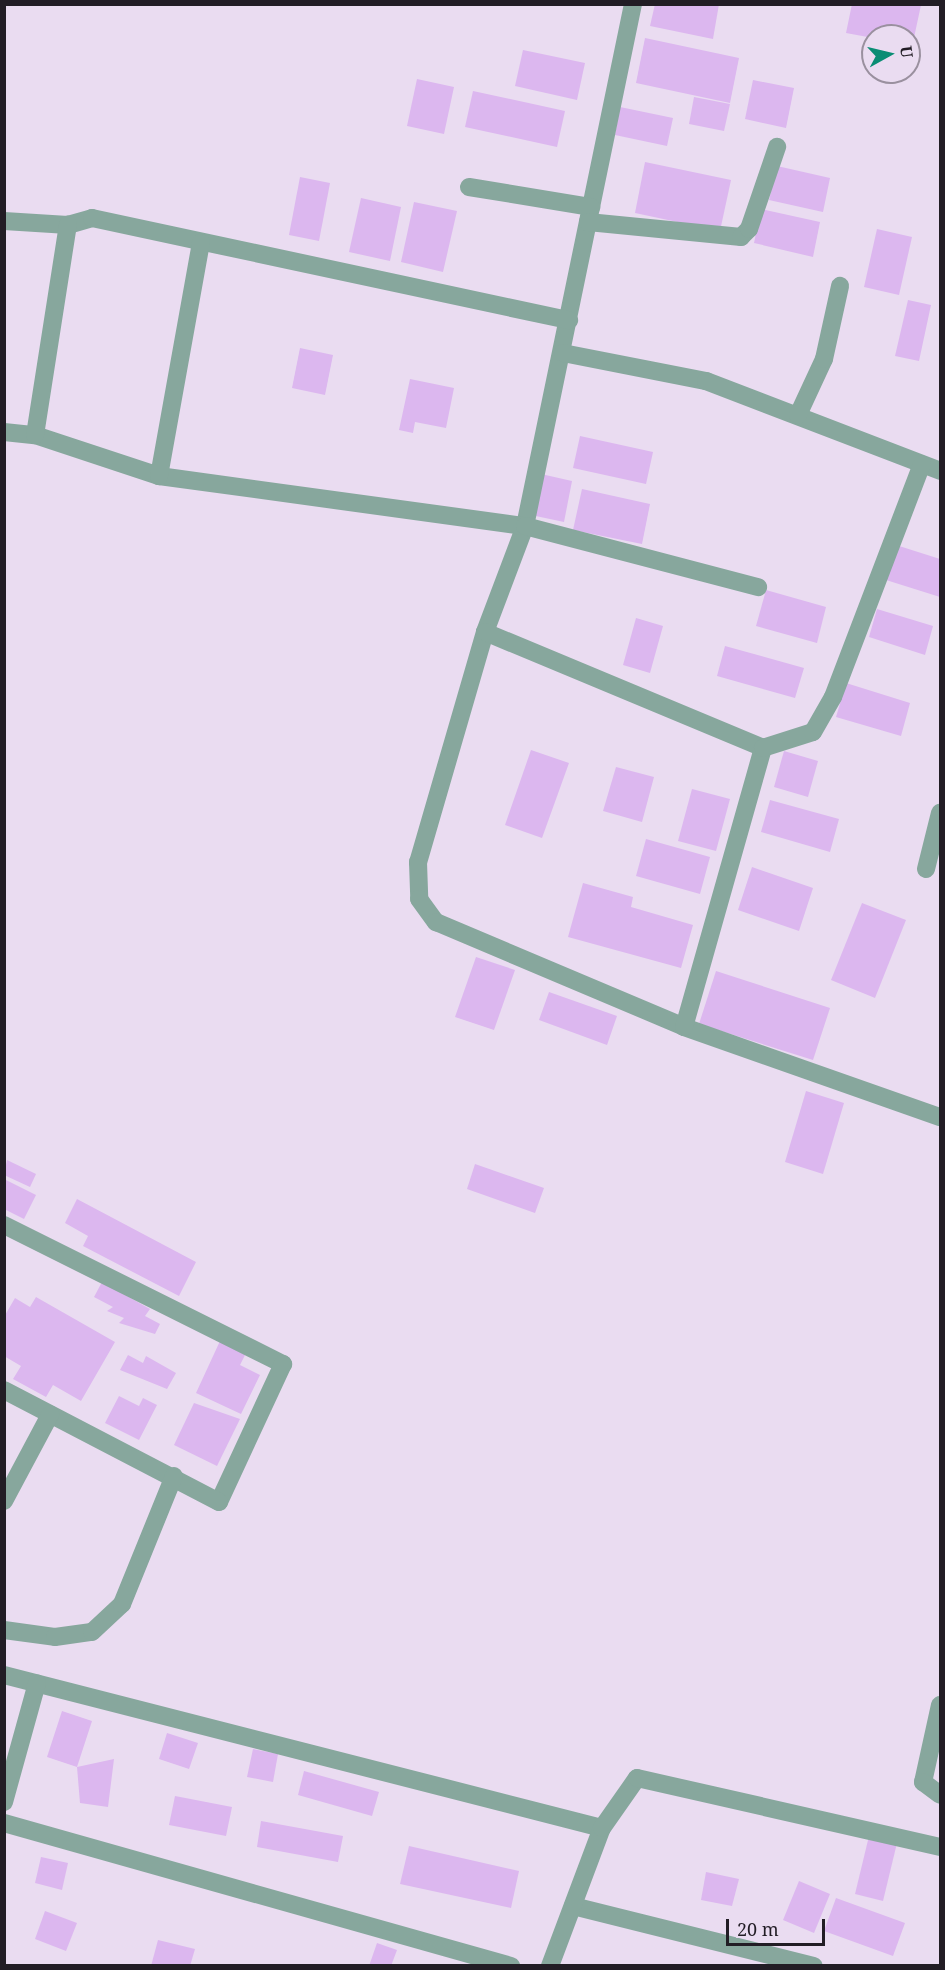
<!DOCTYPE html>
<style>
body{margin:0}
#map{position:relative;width:945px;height:1970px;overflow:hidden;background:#eadcf1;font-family:"Noto Serif",serif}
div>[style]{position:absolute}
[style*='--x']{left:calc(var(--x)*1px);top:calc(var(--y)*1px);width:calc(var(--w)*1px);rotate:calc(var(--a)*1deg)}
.building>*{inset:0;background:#dcb7ef}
.street>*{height:18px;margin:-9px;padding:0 9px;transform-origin:9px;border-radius:9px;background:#87a79d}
span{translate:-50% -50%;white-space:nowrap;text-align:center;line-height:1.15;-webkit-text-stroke:4.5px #eadcf1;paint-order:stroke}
.frame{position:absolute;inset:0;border:6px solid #221d25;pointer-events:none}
.north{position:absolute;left:861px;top:24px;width:60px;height:60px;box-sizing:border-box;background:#eadcf1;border:2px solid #9a909f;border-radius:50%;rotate:82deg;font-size:16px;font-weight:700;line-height:24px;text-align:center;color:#221d25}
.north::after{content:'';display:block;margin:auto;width:21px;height:27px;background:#0a8d74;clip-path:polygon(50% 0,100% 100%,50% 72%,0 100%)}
.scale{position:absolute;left:726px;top:1919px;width:99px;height:27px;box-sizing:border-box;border:3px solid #221d25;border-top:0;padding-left:8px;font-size:18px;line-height:21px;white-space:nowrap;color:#221d25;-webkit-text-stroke:4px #eadcf1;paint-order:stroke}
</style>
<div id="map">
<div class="building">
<div style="clip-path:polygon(655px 4px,719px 4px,713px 39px,650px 26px)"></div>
<div style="clip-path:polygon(852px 4px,921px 5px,912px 47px,909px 36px,873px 38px,846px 33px)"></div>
<div style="clip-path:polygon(645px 38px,739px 58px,730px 103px,636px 83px)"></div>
<div style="clip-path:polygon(523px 50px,585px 63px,577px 100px,515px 86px)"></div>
<div style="clip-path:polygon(417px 79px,454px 87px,444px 134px,407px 126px)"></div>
<div style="clip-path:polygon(753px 80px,794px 88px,786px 128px,745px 119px)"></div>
<div style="clip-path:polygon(473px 91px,565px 111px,557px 147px,465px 127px)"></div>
<div style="clip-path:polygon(694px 97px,730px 104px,724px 131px,689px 124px)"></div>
<div style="clip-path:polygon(620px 107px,673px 118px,667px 146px,615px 135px)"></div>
<div style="clip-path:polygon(645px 162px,731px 180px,720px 231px,635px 213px)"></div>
<div style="clip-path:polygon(777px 166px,830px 178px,823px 212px,769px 200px)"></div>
<div style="clip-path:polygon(300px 177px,330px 183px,319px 241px,289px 235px)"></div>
<div style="clip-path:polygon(361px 198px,401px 207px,390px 261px,349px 252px)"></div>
<div style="clip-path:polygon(414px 202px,457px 211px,443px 272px,401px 262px)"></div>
<div style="clip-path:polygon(761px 209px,820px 222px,813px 257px,754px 243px)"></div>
<div style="clip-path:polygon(877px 229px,912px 237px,899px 295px,864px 287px)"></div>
<div style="clip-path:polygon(908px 300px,931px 305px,919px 361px,895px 356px)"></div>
<div style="clip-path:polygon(300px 348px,333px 355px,325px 395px,292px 388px)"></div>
<div style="clip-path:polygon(410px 379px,454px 388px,446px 428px,415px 422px,413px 433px,399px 430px)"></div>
<div style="clip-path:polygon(580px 436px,653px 452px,646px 484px,573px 468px)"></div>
<div style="clip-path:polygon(541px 474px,572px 481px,564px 522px,531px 515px)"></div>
<div style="clip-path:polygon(582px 489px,650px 504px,642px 544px,573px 530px)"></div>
<div style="clip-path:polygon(896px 545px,940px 559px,940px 597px,886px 580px)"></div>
<div style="clip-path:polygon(766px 590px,826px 607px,817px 643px,756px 626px)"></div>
<div style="clip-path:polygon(877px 609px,933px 626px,925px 655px,869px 637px)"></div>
<div style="clip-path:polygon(636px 618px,663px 626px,650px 673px,623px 665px)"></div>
<div style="clip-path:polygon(725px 646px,804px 668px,795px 698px,717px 676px)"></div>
<div style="clip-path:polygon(846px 683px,910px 703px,901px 736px,836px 717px)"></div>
<div style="clip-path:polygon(531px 750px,569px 763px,542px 838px,505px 825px)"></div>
<div style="clip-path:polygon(784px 751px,818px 761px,808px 797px,774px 787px)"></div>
<div style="clip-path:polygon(616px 767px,654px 777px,642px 822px,603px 811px)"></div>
<div style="clip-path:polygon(692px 789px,730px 799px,716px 851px,678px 841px)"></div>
<div style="clip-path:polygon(770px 800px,839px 819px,830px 852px,761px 832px)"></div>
<div style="clip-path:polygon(646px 839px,710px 857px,700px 894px,636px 876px)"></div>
<div style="clip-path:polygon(752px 867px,813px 888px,799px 931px,738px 910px)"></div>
<div style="clip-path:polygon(583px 883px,633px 897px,631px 907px,693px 925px,681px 968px,568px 937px)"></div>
<div style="clip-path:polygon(862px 903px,906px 920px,875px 998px,831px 980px)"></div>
<div style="clip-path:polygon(476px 957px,515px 970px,494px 1030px,455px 1017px)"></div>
<div style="clip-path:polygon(716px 971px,830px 1008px,813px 1060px,699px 1024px)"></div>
<div style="clip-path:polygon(549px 992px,617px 1016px,607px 1045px,539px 1020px)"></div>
<div style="clip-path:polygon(806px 1091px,844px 1103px,823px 1174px,785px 1162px)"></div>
<div style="clip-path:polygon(7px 1160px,36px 1174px,30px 1187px,4px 1175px)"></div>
<div style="clip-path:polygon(475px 1164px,544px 1188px,535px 1213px,467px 1189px)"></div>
<div style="clip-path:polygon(4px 1179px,36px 1195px,24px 1219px,4px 1209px)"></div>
<div style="clip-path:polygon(77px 1199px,196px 1262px,179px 1296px,83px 1246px,88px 1236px,65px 1223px)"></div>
<div style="clip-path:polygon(102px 1282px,150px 1309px,145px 1316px,160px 1324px,155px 1334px,119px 1323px,124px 1318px,107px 1311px,113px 1307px,94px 1297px)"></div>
<div style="clip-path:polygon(36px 1297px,115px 1342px,81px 1401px,53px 1385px,46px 1397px,13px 1379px,21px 1366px,4px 1356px,4px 1317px,15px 1298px,30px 1307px)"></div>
<div style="clip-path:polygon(220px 1341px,246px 1353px,240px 1365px,260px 1375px,241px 1414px,196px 1393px)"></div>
<div style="clip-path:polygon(128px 1355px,143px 1363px,146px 1356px,176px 1373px,167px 1389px,120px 1370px)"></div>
<div style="clip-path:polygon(119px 1396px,139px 1406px,143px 1398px,157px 1405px,139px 1440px,105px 1423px)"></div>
<div style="clip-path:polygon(194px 1403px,240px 1419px,217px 1466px,174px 1445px)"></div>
<div style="clip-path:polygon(62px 1711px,92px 1721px,77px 1767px,47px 1757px)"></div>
<div style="clip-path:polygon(167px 1733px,198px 1743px,189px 1769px,159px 1759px)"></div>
<div style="clip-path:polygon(253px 1749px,278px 1754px,273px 1782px,247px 1777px)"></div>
<div style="clip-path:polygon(114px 1759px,108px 1807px,80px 1803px,77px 1767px)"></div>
<div style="clip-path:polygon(304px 1771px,379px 1792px,372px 1816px,298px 1795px)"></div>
<div style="clip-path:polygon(175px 1796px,232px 1807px,226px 1836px,169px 1825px)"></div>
<div style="clip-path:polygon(261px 1821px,343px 1836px,338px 1862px,257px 1847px)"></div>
<div style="clip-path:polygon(869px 1836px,897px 1843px,883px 1901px,855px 1894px)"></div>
<div style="clip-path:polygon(409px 1846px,519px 1871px,511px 1908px,400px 1884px)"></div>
<div style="clip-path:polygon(41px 1857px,68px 1863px,62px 1890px,35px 1883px)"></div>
<div style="clip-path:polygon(706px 1872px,739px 1879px,732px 1906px,701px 1900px)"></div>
<div style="clip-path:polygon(799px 1881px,830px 1894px,814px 1933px,783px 1920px)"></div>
<div style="clip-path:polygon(836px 1898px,905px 1923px,893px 1956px,824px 1931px)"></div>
<div style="clip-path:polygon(45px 1911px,77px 1923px,66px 1951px,35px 1939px)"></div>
<div style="clip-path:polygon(158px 1940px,195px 1949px,190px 1966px,151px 1966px)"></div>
<div style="clip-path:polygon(377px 1943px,397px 1950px,391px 1966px,369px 1966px)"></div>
</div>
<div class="street">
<div style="--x:633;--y:4;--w:533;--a:101.69"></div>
<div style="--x:525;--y:526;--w:113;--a:110.7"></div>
<div style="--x:485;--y:632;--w:240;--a:106.2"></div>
<div style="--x:418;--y:862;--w:37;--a:88"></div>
<div style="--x:419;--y:899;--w:29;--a:54"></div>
<div style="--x:436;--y:922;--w:269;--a:22.9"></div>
<div style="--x:684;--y:1027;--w:271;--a:19.4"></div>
<div style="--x:469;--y:187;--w:124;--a:9.3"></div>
<div style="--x:4;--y:221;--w:64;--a:3.6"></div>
<div style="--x:68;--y:225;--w:25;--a:-16"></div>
<div style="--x:92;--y:218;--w:488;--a:12.1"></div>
<div style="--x:588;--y:222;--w:154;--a:5.6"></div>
<div style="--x:741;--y:237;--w:11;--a:-45"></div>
<div style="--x:749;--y:229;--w:87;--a:-71.1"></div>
<div style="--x:563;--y:353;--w:146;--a:11.1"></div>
<div style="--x:706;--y:381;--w:251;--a:21"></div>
<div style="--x:798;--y:415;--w:62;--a:-65.1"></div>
<div style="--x:824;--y:359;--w:75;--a:-77.6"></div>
<div style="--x:4;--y:432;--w:31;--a:6"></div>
<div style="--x:35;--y:435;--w:131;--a:18.3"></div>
<div style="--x:159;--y:476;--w:369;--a:7.8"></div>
<div style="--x:525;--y:526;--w:241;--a:14.7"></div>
<div style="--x:35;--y:435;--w:213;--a:-81.1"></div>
<div style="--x:159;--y:476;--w:237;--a:-79.8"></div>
<div style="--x:485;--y:632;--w:301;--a:22.6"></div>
<div style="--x:763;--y:748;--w:290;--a:105.8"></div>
<div style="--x:763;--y:748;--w:52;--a:-17.7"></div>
<div style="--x:813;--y:732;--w:40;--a:-60.3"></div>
<div style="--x:833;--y:697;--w:249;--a:-69.1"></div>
<div style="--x:926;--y:869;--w:58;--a:-76"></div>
<div style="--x:4;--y:1225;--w:312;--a:26.5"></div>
<div style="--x:283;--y:1364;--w:152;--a:114.9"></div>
<div style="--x:219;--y:1502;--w:242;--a:-152.5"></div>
<div style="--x:4;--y:1501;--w:98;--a:-61.9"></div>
<div style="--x:4;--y:1630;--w:51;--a:7.8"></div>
<div style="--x:55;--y:1637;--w:37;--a:-8"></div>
<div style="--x:92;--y:1632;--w:41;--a:-43"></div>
<div style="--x:122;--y:1604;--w:138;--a:-67.9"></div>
<div style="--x:4;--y:1675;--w:617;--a:14.35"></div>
<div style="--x:940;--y:1705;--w:79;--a:102.4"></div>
<div style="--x:923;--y:1782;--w:21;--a:37"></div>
<div style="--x:4;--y:1802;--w:123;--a:-74.5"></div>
<div style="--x:4;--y:1823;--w:527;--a:15.75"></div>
<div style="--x:573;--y:1906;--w:248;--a:14"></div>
<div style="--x:550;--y:1966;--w:147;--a:-69.4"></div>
<div style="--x:602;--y:1828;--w:61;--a:-55"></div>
<div style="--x:637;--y:1778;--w:311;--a:12.8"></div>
</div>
<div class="frame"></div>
<div class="north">U</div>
<div class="scale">20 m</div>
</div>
